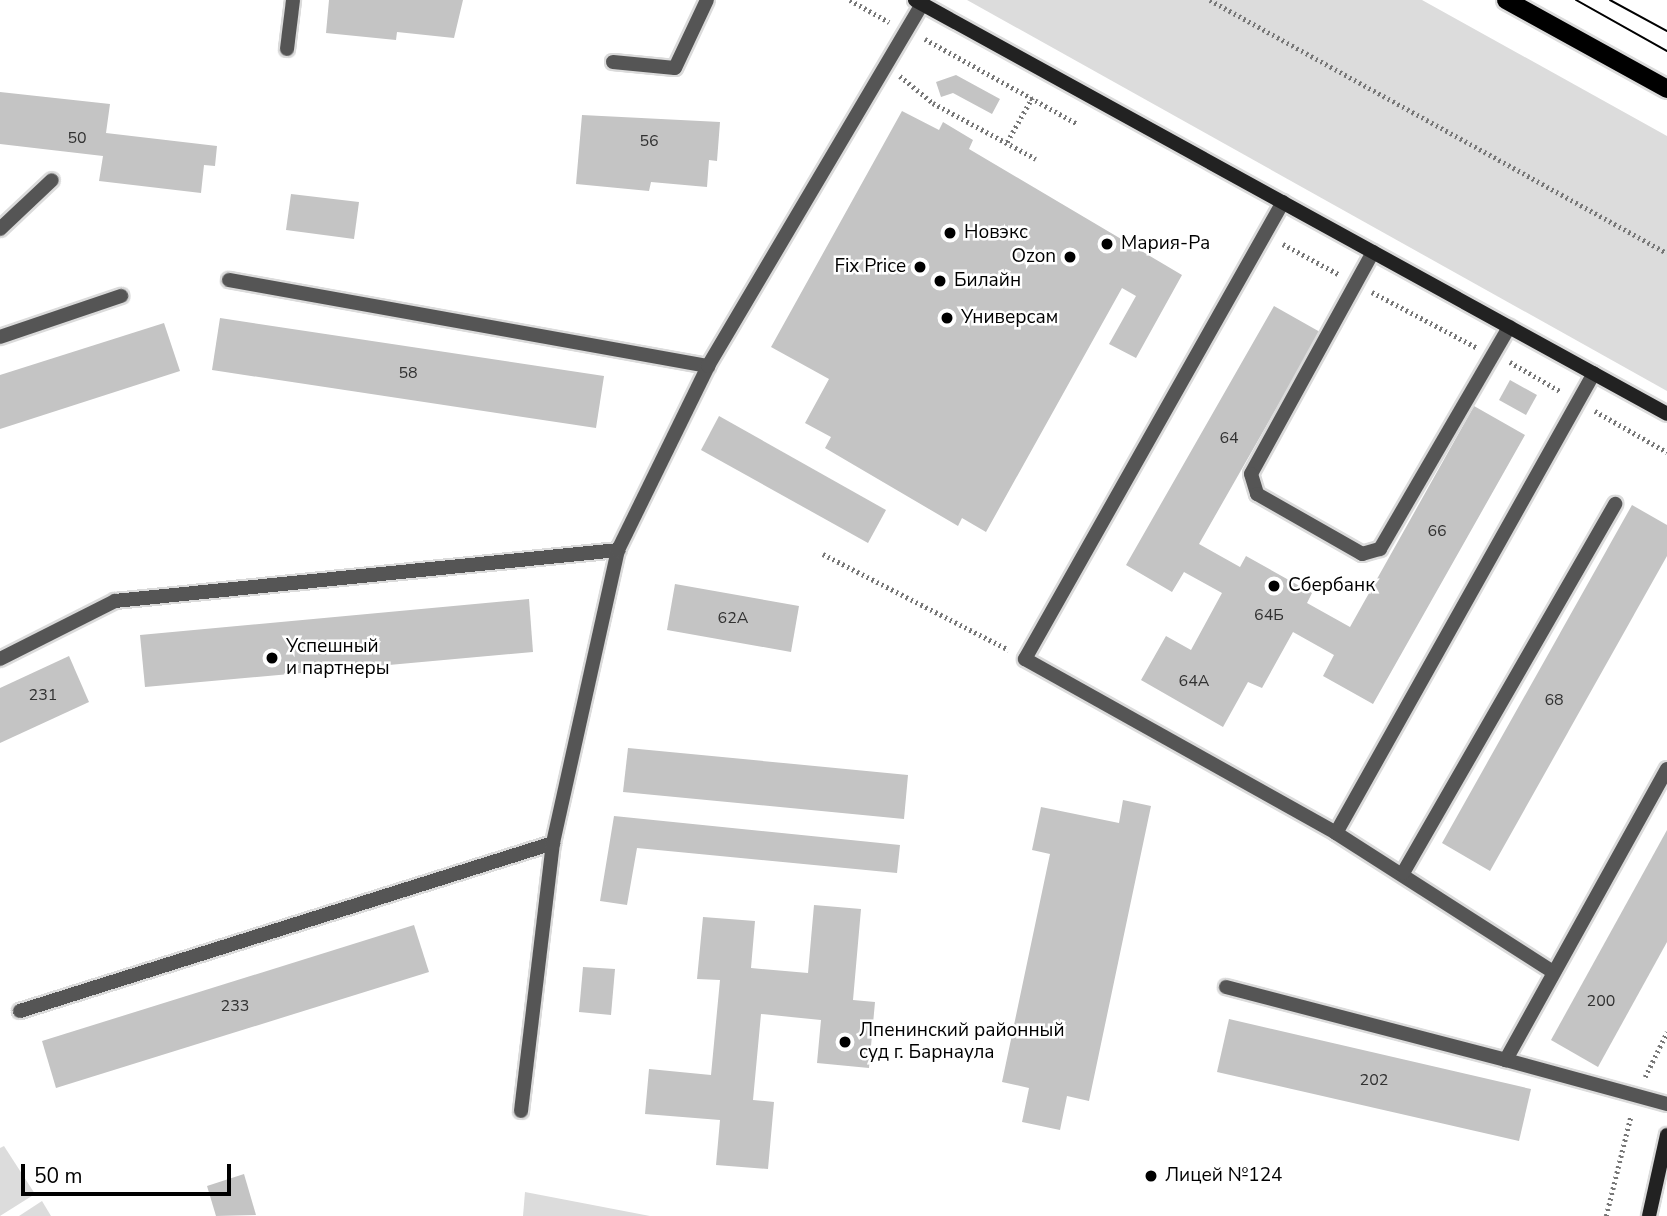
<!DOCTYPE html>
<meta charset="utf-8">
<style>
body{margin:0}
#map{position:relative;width:1667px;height:1216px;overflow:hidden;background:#fff;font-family:"Nunito Sans",sans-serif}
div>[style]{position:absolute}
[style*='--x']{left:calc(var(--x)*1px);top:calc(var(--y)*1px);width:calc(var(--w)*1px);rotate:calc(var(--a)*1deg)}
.green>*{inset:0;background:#dcdcdc}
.building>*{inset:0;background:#c4c4c4}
.path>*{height:4.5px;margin-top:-2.25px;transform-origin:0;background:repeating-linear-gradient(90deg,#777 0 2px,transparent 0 5.5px)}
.roads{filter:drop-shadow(2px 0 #dbdbdb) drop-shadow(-2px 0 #dbdbdb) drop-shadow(0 2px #dbdbdb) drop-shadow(0 -2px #dbdbdb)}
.lane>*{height:14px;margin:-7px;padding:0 7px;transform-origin:7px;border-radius:7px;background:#555}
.secondary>*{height:14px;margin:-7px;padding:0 7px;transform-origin:7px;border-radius:7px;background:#222}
.primary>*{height:18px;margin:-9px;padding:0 9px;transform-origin:9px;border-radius:9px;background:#000}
.tram>*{height:2px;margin:-1px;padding:0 1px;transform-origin:1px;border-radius:1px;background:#000}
.dots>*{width:19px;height:19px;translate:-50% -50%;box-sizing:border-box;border:4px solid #fff;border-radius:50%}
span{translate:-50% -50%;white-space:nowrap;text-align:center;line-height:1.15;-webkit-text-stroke:5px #fff;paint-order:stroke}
.number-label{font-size:16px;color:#313131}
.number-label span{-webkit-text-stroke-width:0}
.poi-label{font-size:19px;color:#000}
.left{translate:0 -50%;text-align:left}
.right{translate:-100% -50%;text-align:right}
.scale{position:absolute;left:21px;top:1164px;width:210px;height:32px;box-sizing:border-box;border:4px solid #000;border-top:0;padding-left:9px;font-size:21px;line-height:24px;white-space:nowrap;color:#000;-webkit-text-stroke:5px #fff;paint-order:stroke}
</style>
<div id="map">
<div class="green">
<div style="clip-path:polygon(967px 0,1422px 0,1667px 136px,1667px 391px)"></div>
<div style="clip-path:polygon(4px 1146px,35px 1194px,0 1216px,0 1148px)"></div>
<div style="clip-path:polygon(525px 1192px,650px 1216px,523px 1216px)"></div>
<div style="clip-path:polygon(42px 1201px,51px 1216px,19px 1216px)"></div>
</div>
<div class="building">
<div style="clip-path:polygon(329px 0,463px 0,454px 38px,397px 32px,396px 40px,326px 33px)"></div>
<div style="clip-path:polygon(956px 75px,1000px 99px,992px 114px,953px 93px,941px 97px,936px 82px)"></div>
<div style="clip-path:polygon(0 92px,110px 104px,106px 133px,217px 146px,215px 166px,204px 165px,201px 193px,99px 181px,103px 156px,0 144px)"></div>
<div style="clip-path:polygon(902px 111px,939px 130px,943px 122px,973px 140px,969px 149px,1182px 275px,1136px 358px,1109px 344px,1136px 296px,1122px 288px,986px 532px,962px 518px,958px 526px,825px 448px,831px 437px,805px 423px,829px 379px,771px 347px)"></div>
<div style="clip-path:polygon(582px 115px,720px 122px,717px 161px,709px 160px,707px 187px,651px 182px,649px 191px,576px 184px)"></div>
<div style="clip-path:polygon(291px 194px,359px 202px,354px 239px,286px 230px)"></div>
<div style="clip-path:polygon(1274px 306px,1320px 332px,1199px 544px,1240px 567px,1246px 556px,1312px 593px,1307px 603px,1350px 627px,1474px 406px,1525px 435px,1373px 704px,1323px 676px,1334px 655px,1293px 632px,1262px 688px,1248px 682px,1223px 727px,1141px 680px,1166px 636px,1191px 650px,1222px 593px,1184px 572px,1172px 592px,1126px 565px)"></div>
<div style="clip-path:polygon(220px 318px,604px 376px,596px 428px,212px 370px)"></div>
<div style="clip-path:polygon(164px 323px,180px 371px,0 429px,0 375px)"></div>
<div style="clip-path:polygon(1510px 380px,1537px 395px,1526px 415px,1499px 400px)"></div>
<div style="clip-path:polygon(719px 416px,886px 510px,868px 543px,701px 450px)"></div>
<div style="clip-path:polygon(1632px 505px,1667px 525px,1667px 556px,1490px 871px,1442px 843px)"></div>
<div style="clip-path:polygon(675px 584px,799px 606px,791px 652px,667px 630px)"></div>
<div style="clip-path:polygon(529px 599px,533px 652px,145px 687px,140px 635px)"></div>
<div style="clip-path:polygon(69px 656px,89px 702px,0 743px,0 688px)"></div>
<div style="clip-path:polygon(628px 748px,908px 775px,904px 819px,623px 792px)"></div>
<div style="clip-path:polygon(1123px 800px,1151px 806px,1089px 1101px,1067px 1096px,1060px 1130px,1022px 1122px,1029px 1088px,1002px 1082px,1050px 854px,1032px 850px,1041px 807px,1119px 823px)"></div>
<div style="clip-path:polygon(614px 816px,900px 845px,897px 873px,637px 848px,627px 905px,600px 901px)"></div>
<div style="clip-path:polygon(1667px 830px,1667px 942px,1598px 1067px,1551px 1040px)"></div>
<div style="clip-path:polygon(814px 905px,861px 909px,853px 1000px,875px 1002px,869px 1068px,817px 1063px,821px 1020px,761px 1014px,753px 1100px,774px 1102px,768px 1169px,716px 1165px,720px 1120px,645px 1114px,649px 1069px,711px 1075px,720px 980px,697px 979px,703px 917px,755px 921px,751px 968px,808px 973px)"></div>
<div style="clip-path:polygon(414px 925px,429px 972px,56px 1088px,42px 1041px)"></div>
<div style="clip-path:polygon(583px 967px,615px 969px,611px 1015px,579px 1012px)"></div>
<div style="clip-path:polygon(1229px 1019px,1531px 1089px,1519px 1141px,1217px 1072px)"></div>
<div style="clip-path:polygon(244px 1174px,256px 1215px,216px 1216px,207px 1186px)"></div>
</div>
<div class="path">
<div style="--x:850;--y:0;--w:45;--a:29.4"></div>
<div style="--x:1210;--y:0;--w:522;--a:28.97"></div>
<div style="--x:925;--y:39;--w:175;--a:29.1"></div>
<div style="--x:900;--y:76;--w:43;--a:39.3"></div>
<div style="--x:933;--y:103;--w:117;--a:28.5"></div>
<div style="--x:1007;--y:142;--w:51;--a:-60.4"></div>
<div style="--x:1283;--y:244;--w:65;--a:28.5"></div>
<div style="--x:1372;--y:292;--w:118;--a:27.9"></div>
<div style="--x:1510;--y:362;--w:58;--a:30.1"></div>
<div style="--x:1595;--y:411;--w:83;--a:29.7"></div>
<div style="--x:823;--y:554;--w:209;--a:27.3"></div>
<div style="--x:1645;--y:1077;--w:50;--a:-63.9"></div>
<div style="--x:1606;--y:1216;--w:104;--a:-76.1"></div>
</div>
<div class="roads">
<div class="lane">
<div style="--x:287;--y:49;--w:49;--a:-83"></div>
<div style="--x:613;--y:62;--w:62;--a:5.5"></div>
<div style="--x:675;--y:68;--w:75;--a:-64.8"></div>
<div style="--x:1283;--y:202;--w:525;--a:119.45"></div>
<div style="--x:1025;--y:659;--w:356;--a:29.2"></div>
<div style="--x:1336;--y:833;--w:258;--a:32.6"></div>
<div style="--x:0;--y:229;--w:71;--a:-43.3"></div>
<div style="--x:1373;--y:252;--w:253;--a:118.8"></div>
<div style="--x:1251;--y:474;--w:21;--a:73"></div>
<div style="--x:1257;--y:494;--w:121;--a:29.7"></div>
<div style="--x:1362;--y:554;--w:19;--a:-16"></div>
<div style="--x:1380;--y:549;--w:257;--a:-59.8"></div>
<div style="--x:229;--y:280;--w:487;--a:10.2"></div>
<div style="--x:0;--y:337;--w:128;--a:-18.7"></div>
<div style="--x:0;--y:659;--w:129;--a:-26.8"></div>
<div style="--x:115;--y:601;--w:506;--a:-5.79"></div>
<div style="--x:1667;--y:769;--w:333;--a:119"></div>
<div style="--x:1506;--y:1060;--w:167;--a:15.3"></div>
<div style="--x:1336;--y:833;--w:527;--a:-60.71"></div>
<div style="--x:1403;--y:873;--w:426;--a:-60.1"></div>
<div style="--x:1226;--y:987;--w:289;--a:14.6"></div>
<div style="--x:20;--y:1011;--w:559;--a:-17.49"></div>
<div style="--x:521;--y:1111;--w:270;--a:-83.2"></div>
<div style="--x:553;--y:843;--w:300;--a:-77.5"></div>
<div style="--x:618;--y:550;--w:205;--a:-63.9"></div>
<div style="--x:708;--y:366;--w:421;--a:-59.4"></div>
</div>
<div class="secondary">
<div style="--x:915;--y:0;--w:858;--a:28.83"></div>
<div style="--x:1649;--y:1216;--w:83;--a:-77.5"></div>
</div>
<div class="primary">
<div style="--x:1506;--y:0;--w:184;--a:28.9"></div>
</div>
</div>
<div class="tram">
<div style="--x:1576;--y:0;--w:104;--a:29.3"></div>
<div style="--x:1610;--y:0;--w:65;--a:28.5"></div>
</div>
<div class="dots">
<div style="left:950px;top:233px;background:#000"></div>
<div style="left:1107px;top:244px;background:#000"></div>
<div style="left:1070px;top:257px;background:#000"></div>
<div style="left:920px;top:267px;background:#000"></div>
<div style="left:940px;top:281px;background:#000"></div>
<div style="left:947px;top:318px;background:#000"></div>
<div style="left:1274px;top:586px;background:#000"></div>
<div style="left:272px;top:658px;background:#000"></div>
<div style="left:845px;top:1042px;background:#000"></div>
<div style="left:1151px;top:1176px;background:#000"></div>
</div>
<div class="number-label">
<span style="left:77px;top:138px">50</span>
<span style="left:649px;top:141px">56</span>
<span style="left:408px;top:373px">58</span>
<span style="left:1229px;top:438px">64</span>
<span style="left:1437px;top:531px">66</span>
<span style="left:1269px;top:615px">64Б</span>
<span style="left:733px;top:618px">62А</span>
<span style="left:1194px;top:681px">64А</span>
<span style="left:43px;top:695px">231</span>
<span style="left:1554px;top:700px">68</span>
<span style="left:1601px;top:1001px">200</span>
<span style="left:235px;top:1006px">233</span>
<span style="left:1374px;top:1080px">202</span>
</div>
<div class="poi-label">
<span class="left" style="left:964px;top:233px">Новэкс</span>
<span class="left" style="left:1121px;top:244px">Мария-Ра</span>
<span class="right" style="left:1056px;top:257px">Ozon</span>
<span class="right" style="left:906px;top:267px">Fix Price</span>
<span class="left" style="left:954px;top:281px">Билайн</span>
<span class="left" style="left:961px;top:318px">Универсам</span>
<span class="left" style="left:1288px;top:586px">Сбербанк</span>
<span class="left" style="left:286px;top:658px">Успешный<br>и партнеры</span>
<span class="left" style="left:859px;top:1042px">Лпенинский районный<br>суд г. Барнаула</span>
<span class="left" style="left:1165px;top:1176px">Лицей №124</span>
</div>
<div class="scale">50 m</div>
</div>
